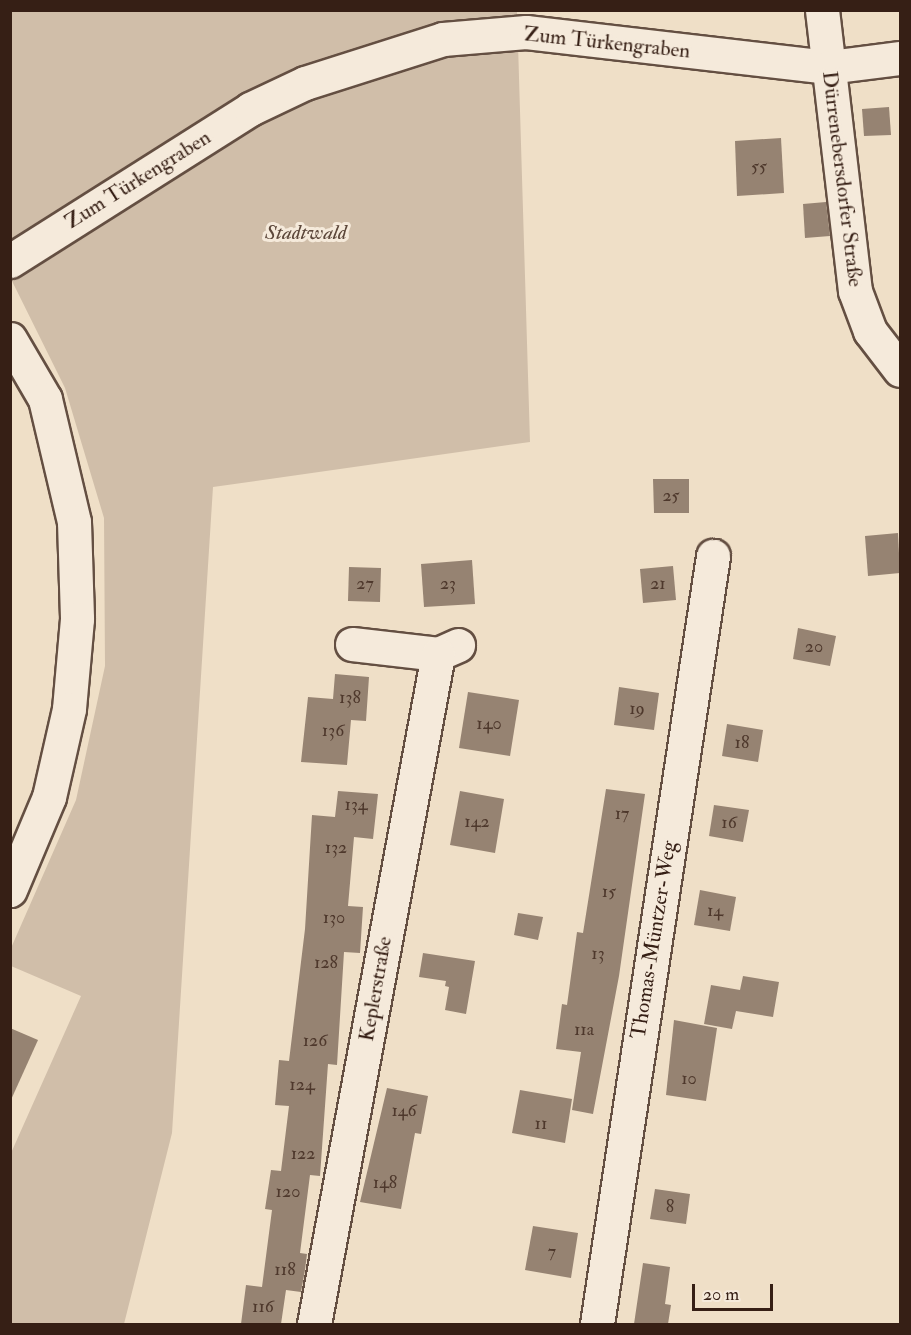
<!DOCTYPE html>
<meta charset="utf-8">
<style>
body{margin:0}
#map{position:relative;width:911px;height:1335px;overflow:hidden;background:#efdfc7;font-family:"IM FELL Double Pica",serif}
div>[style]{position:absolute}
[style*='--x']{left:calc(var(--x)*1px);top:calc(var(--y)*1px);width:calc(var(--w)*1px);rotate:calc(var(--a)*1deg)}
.green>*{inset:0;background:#d0bea9}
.building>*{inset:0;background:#968372}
.roads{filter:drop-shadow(2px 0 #644f42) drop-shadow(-2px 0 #644f42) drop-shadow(0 2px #644f42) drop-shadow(0 -2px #644f42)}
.minor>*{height:33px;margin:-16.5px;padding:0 16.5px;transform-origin:16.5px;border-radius:16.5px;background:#f5eadb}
span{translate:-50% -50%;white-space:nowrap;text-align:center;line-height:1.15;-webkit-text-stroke:6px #f5eadb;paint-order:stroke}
.number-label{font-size:18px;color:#4e382c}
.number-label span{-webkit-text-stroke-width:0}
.street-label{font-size:21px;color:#361f15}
.park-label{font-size:21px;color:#5c473a;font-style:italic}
.frame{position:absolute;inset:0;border:12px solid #361f15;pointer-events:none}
.scale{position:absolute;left:692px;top:1284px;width:81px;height:27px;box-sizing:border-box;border:3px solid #361f15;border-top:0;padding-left:8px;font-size:18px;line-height:21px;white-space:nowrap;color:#361f15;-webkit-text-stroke:4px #f5eadb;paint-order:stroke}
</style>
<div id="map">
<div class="green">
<div style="clip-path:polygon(10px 11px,517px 11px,530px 442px,213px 487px,172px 1133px,124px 1324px,11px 1324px,11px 1153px,81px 996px,11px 966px,11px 948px,76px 800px,105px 666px,104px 518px,65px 388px,11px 279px)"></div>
</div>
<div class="building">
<div style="clip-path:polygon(889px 107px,891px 135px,864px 136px,862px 109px)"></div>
<div style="clip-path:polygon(781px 138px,784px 193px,737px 196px,735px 141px)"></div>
<div style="clip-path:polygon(826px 202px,830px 236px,805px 238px,803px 204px)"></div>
<div style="clip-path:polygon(653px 479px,689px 479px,689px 513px,654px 513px)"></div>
<div style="clip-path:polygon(898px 533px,900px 573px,868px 576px,865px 536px)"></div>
<div style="clip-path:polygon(472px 560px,475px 604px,424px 607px,421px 564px)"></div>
<div style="clip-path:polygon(673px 566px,676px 600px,643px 603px,640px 569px)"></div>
<div style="clip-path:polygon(349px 567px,381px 568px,380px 602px,348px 601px)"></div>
<div style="clip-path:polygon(798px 628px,836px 636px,830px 666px,793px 659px)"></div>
<div style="clip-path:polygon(335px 674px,369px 677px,366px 721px,351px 720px,347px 765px,301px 762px,308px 697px,333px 699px)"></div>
<div style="clip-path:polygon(619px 687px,659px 693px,654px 730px,614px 725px)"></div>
<div style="clip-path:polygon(468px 692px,519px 700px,510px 756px,459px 748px)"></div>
<div style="clip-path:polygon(727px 724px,763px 730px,758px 762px,722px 756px)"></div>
<div style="clip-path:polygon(606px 789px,645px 794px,619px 976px,593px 1114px,572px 1110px,581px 1052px,556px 1049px,562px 1004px,567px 1005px,577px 932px,583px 933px)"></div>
<div style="clip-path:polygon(338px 791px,378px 794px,373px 839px,354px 837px,348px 906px,363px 907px,360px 953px,344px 952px,337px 1065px,328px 1064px,320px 1176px,310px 1175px,300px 1253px,307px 1254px,305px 1270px,301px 1292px,286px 1290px,281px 1324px,241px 1324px,246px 1285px,262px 1287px,272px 1210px,265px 1209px,271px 1170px,281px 1171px,289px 1106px,275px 1105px,279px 1060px,289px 1061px,305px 929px,312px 815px,335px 817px)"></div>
<div style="clip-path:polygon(460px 791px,504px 799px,495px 853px,450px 845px)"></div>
<div style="clip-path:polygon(714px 805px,749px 810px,743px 842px,709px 836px)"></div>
<div style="clip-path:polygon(700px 890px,736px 897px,730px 931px,694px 925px)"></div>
<div style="clip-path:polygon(518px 913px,543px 917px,538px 940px,514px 935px)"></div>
<div style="clip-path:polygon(423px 953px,475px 961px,466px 1014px,445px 1010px,449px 987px,445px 986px,446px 981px,419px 977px)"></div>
<div style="clip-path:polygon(743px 976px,779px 982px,773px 1017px,736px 1011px,732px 1029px,704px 1024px,711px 985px,740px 990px)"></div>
<div style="clip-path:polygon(674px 1020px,717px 1028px,706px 1101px,666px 1095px)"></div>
<div style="clip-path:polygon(10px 1028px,38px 1040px,10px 1102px)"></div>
<div style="clip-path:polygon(387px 1088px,428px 1096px,421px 1134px,415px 1133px,401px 1209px,360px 1202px)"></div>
<div style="clip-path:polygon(520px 1090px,572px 1099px,565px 1143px,512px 1133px)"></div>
<div style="clip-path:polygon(655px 1189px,690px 1194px,686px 1224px,650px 1219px)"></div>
<div style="clip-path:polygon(533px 1226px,578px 1233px,571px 1278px,525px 1270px)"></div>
<div style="clip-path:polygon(643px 1263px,670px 1267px,665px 1304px,671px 1305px,668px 1324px,634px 1324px)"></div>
</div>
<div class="roads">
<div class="minor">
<div style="--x:822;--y:10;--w:283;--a:83.3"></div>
<div style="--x:855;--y:291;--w:43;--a:69.4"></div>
<div style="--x:870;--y:331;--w:49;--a:52.4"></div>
<div style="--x:10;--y:261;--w:284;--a:-32.3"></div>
<div style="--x:250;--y:109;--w:61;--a:-25.3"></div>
<div style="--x:305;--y:83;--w:145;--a:-17.7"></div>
<div style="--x:443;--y:39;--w:83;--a:-4.8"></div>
<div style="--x:526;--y:32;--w:305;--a:6.6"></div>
<div style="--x:829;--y:67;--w:72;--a:-7.2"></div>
<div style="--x:10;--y:339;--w:69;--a:59.7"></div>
<div style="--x:45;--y:399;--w:126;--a:76.7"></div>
<div style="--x:74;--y:522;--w:97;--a:88.2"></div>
<div style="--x:77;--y:619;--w:90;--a:95.1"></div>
<div style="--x:69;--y:709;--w:90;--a:102.8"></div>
<div style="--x:49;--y:797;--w:101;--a:112.8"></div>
<div style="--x:352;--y:644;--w:87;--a:6.6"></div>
<div style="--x:438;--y:654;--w:22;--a:-24"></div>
<div style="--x:314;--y:1324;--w:681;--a:-79.51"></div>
<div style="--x:597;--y:1324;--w:777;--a:-81.41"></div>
</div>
</div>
<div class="number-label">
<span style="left:759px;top:167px">55</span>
<span style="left:671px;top:496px">25</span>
<span style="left:365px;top:584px">27</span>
<span style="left:448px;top:584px">23</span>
<span style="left:658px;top:584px">21</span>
<span style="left:814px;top:647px">20</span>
<span style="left:350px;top:698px">138</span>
<span style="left:637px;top:709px">19</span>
<span style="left:489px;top:724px">140</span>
<span style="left:333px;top:731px">136</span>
<span style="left:742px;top:743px">18</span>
<span style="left:356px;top:805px">134</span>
<span style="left:622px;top:814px">17</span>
<span style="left:477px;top:822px">142</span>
<span style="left:729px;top:823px">16</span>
<span style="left:336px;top:848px">132</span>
<span style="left:609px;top:892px">15</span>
<span style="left:715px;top:911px">14</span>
<span style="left:334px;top:918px">130</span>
<span style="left:598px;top:954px">13</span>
<span style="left:326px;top:963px">128</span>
<span style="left:584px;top:1030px">11a</span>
<span style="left:315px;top:1041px">126</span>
<span style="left:689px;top:1079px">10</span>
<span style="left:302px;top:1085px">124</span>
<span style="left:404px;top:1111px">146</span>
<span style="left:541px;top:1124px">11</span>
<span style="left:303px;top:1154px">122</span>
<span style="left:385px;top:1183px">148</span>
<span style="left:288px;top:1192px">120</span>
<span style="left:670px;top:1207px">8</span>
<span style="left:552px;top:1252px">7</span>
<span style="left:285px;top:1270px">118</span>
<span style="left:263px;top:1307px">116</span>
</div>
<div class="street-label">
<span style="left:607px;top:43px;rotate:6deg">Zum Türkengraben</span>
<span style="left:842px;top:179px;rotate:83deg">Dürrenebersdorfer Straße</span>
<span style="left:138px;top:180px;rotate:-32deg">Zum Türkengraben</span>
<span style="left:654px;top:940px;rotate:-81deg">Thomas-Müntzer-Weg</span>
<span style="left:376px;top:989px;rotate:-80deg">Keplerstraße</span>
</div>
<div class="park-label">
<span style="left:306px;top:233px">Stadtwald</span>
</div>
<div class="frame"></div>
<div class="scale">20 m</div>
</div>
